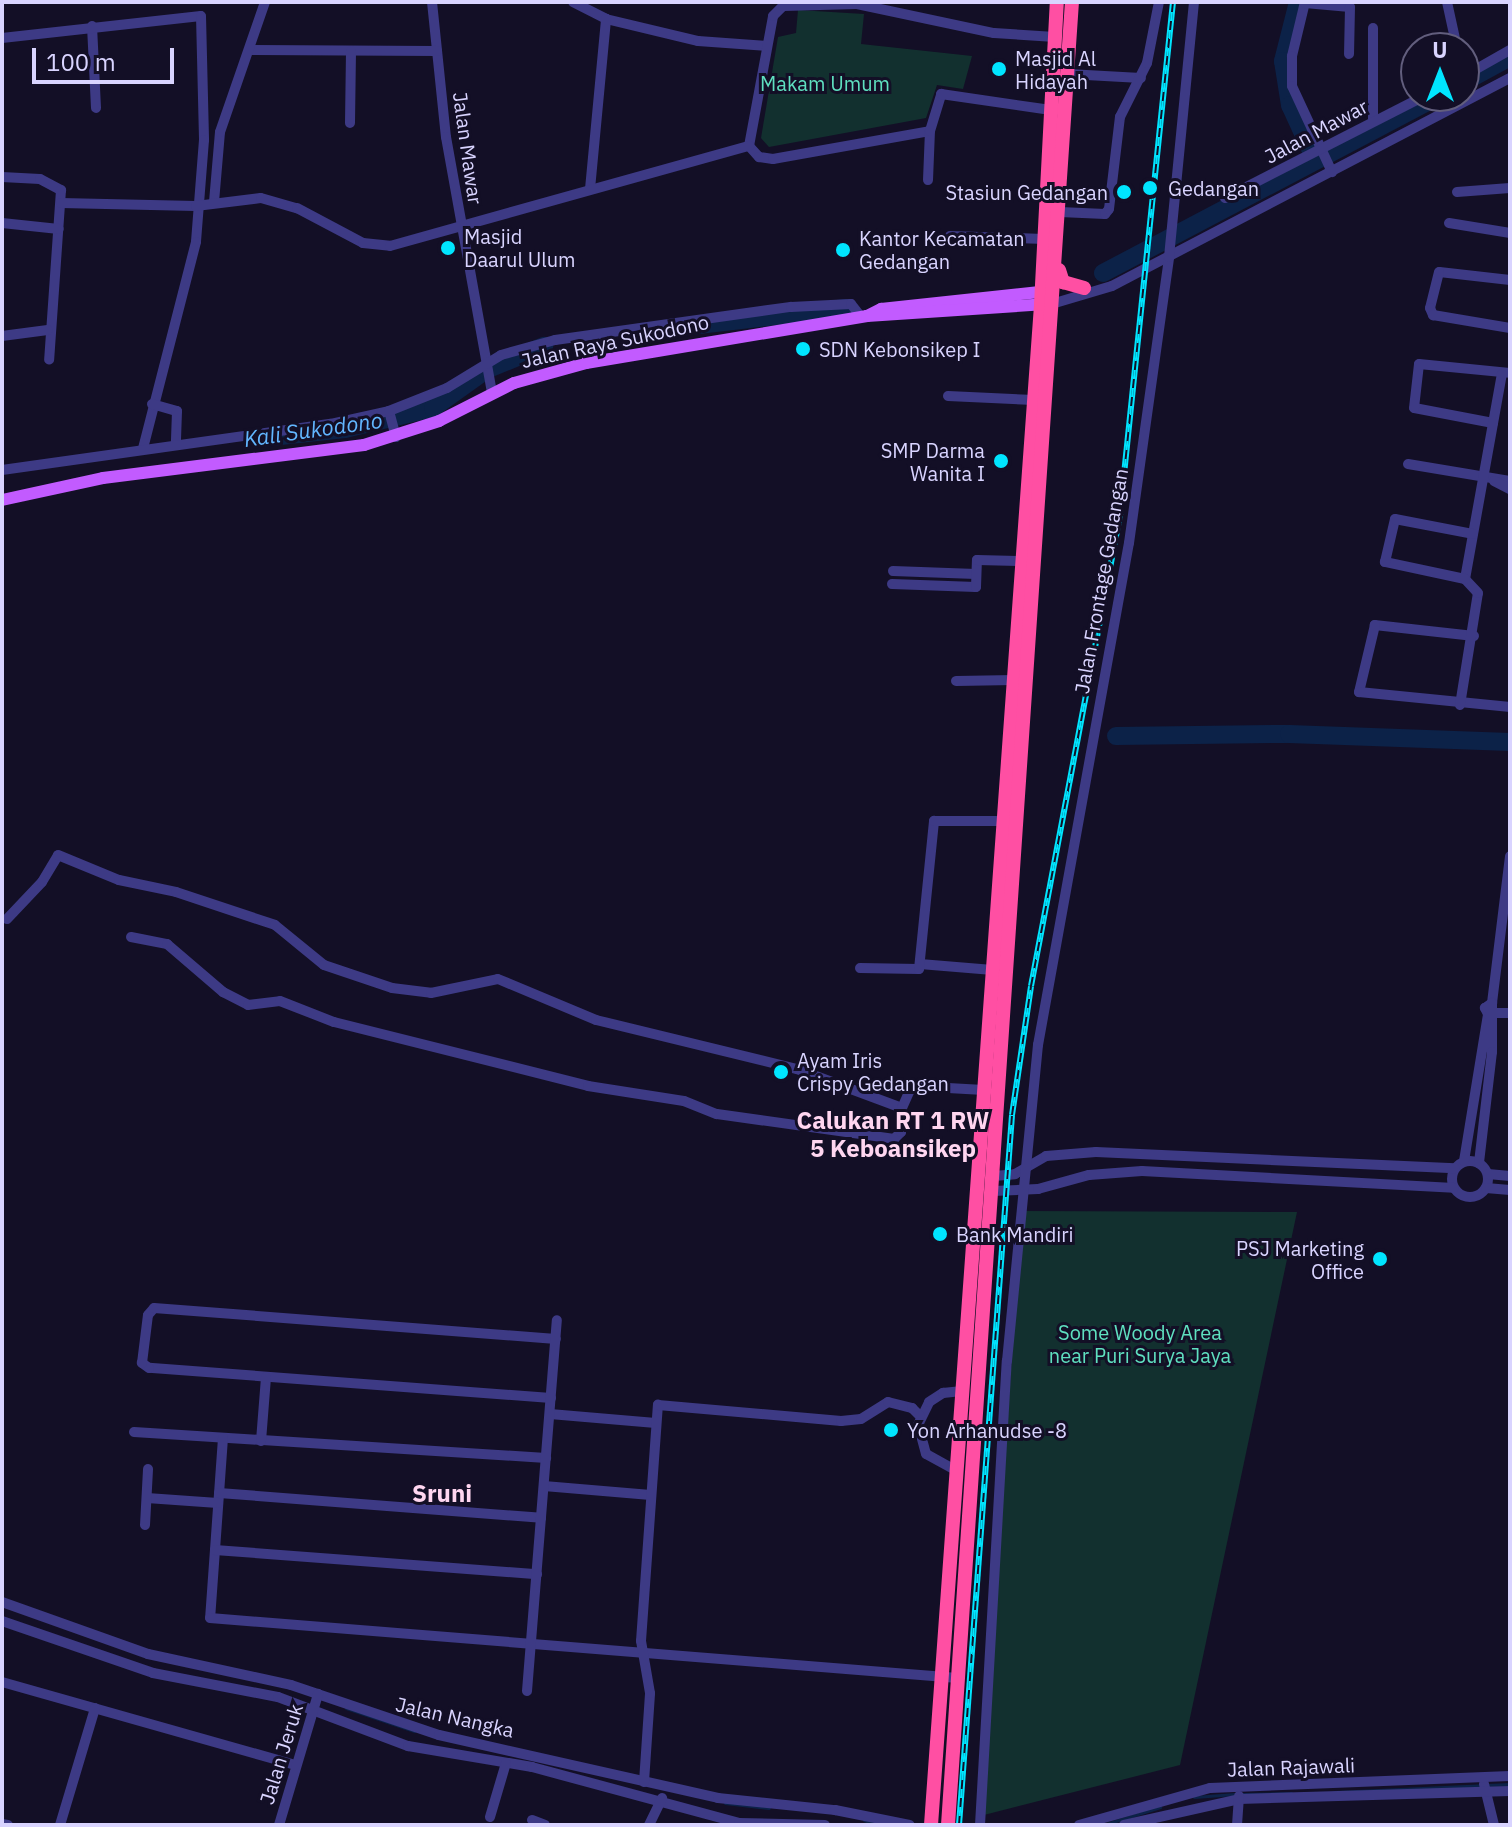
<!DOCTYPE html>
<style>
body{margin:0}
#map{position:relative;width:1512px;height:1827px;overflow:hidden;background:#130f26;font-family:"IBM Plex Sans",sans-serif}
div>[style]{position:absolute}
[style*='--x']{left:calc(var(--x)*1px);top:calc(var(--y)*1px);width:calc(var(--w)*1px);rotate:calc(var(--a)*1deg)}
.green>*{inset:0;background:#12302f}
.stream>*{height:3px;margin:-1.5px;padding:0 1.5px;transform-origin:1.5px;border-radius:1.5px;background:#0c2248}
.river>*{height:18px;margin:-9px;padding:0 9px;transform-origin:9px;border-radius:9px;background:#0c2248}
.minor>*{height:10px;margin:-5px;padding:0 5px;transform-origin:5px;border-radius:5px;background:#3d3a85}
.minor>.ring{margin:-5px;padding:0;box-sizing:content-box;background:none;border:10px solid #3d3a85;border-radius:50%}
.major>*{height:12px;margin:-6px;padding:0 6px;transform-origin:6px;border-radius:6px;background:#c25bff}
.highway>*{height:14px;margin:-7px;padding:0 7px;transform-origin:7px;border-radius:7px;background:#ff4fa3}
.rail>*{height:6px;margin-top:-3px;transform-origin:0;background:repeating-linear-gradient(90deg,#130f26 0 9px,#00e5ff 0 18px);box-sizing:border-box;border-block:2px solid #00e5ff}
.dots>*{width:22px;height:22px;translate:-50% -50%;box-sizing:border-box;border:4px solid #130f26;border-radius:50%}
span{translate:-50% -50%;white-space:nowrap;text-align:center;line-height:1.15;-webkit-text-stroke:6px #130f26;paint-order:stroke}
.poi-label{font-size:20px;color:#d9d4ff}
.left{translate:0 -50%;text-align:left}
.right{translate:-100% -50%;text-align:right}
.park-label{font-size:20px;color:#5fe0c0}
.street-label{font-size:20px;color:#d9d4ff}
.water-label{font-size:22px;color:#62b6ff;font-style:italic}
.quarter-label{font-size:24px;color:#ffd6f0;font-weight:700}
.frame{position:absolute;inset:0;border:4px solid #d9d4ff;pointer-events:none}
.north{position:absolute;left:1400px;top:32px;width:80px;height:80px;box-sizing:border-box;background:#130f26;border:2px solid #625e7d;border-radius:50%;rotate:0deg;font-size:22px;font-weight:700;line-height:32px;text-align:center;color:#d9d4ff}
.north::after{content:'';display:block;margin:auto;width:28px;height:36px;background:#00e5ff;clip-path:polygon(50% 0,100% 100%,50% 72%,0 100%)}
.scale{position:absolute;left:32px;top:48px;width:142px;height:36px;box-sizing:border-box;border:4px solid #d9d4ff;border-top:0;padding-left:10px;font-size:24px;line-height:28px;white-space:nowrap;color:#d9d4ff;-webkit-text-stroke:6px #130f26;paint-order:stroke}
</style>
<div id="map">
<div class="green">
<div style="clip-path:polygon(798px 10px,864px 14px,861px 44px,972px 56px,963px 89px,937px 85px,926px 118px,769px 147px,761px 138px,778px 37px,796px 33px)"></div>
<div style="clip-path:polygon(1022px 1211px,1297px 1212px,1180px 1765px,980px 1816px)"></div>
</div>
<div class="stream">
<div style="--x:346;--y:1708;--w:72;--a:18.7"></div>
<div style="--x:1334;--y:1792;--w:176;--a:-2.6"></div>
<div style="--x:1242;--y:1794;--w:49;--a:-1.2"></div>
<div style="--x:1194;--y:1797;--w:41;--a:-4.2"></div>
<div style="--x:725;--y:1803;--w:44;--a:6.5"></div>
<div style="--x:864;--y:1820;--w:15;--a:20"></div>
<div style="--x:1103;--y:1825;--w:60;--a:-17.5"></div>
</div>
<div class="river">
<div style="--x:1298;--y:2;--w:61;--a:104.3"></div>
<div style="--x:1283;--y:61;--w:45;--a:81"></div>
<div style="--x:1290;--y:105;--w:53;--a:65.4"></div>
<div style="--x:1464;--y:82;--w:52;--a:-28.5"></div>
<div style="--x:1103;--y:273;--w:380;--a:-27.8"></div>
<div style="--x:681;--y:327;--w:166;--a:-6.6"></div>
<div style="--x:262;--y:438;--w:83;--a:-6.2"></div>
<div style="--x:345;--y:429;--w:90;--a:-13.4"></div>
<div style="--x:433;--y:408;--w:65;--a:-35.6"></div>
<div style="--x:486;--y:370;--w:63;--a:-22.5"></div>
<div style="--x:1116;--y:736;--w:173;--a:-0.7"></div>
<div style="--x:1289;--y:734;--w:221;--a:2.1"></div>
</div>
<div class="minor">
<div style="--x:432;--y:2;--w:136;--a:84.1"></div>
<div style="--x:446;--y:137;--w:259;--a:79.8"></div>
<div style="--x:573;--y:2;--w:37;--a:27"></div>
<div style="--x:606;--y:19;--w:95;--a:13.4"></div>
<div style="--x:698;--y:41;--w:69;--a:4.1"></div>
<div style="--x:1305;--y:2;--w:56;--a:103.5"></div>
<div style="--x:1292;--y:56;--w:30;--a:90"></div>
<div style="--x:1292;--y:86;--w:95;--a:65.1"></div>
<div style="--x:1447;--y:2;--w:47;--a:77.7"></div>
<div style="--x:1305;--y:3;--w:45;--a:5.1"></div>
<div style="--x:1350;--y:7;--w:47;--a:91.2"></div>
<div style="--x:92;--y:26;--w:82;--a:87.2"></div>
<div style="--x:1373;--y:28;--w:93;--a:90"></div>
<div style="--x:2;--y:38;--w:200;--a:-6.3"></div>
<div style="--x:201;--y:16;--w:124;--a:88.6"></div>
<div style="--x:204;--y:140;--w:102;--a:94.5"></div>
<div style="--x:196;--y:242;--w:213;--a:104.4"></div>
<div style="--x:250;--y:50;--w:187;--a:0.3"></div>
<div style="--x:1068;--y:74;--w:73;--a:3.1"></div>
<div style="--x:1464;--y:76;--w:53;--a:-29.5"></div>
<div style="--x:350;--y:123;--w:72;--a:-89.2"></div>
<div style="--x:749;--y:146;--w:132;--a:-79.5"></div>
<div style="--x:773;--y:16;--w:14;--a:-45"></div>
<div style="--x:783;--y:6;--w:74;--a:-1.5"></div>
<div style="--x:857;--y:4;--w:140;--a:12"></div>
<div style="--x:994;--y:33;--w:61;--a:3.8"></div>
<div style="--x:749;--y:146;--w:15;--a:48"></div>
<div style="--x:759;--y:157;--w:14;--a:8"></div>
<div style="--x:773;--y:159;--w:159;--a:-10.1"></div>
<div style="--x:2;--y:177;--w:38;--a:3"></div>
<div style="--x:40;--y:179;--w:24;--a:28"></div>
<div style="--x:61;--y:190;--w:170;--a:94"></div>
<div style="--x:928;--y:180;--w:49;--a:-87.7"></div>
<div style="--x:930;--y:131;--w:39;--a:-73"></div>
<div style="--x:941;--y:94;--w:111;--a:8.3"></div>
<div style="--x:590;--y:189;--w:171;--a:-84.6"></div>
<div style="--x:1457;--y:192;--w:53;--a:-4.3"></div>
<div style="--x:1225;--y:198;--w:224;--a:-27.1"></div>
<div style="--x:214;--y:202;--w:70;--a:-85.1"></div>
<div style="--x:220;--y:132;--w:138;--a:-70.9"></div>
<div style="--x:61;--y:203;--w:135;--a:1.3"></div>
<div style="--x:196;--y:206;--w:65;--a:-7"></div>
<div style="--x:261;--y:198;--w:37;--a:16"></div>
<div style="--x:297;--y:208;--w:75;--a:27.9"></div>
<div style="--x:363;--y:243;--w:27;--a:6"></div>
<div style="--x:390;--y:246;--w:373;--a:-15.6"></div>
<div style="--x:1060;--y:212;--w:45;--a:2.5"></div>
<div style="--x:1105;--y:214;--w:6;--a:-51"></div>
<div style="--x:1109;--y:209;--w:93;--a:-83.2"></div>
<div style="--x:1120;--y:117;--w:60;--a:-63.4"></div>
<div style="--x:1147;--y:63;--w:62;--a:-78.9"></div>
<div style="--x:2;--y:223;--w:57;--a:6"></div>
<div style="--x:1449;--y:223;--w:62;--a:9.3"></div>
<div style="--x:950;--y:236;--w:94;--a:1.8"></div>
<div style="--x:1510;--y:280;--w:71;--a:-173.6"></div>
<div style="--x:1439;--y:272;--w:37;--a:104"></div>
<div style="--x:1430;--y:308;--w:8;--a:67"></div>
<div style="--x:1433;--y:315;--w:78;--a:9.6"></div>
<div style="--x:1055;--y:303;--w:59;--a:-16.6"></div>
<div style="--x:1112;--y:286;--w:449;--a:-27.6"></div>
<div style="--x:2;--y:336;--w:46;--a:-7.4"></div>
<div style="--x:948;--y:396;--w:86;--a:2.7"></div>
<div style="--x:152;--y:404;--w:26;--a:16"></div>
<div style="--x:177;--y:411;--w:32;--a:92"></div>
<div style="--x:389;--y:411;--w:27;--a:75"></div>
<div style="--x:1493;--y:423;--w:80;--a:-169.2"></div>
<div style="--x:1414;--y:408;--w:44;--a:-83.5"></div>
<div style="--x:1419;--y:364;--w:91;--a:5.6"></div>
<div style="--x:1408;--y:464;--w:103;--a:9.5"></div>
<div style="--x:2;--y:470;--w:332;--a:-8"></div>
<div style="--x:331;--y:424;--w:59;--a:-12.6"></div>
<div style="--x:389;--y:411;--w:62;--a:-21.6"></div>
<div style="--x:447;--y:388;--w:63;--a:-31.4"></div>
<div style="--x:501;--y:355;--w:56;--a:-15.5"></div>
<div style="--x:555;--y:340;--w:238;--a:-8"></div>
<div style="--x:791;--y:307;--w:60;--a:-2.9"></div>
<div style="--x:851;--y:304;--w:16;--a:52"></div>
<div style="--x:1494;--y:481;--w:18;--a:27"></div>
<div style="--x:893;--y:571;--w:83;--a:2.1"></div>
<div style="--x:1465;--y:579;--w:208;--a:-79.8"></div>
<div style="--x:892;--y:584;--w:84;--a:2"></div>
<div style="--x:976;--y:587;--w:27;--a:-88"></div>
<div style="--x:977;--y:560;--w:45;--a:1.3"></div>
<div style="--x:1474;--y:636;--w:100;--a:-173.7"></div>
<div style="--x:1375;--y:625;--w:69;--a:103.4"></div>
<div style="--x:1359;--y:692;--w:152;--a:5.7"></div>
<div style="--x:956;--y:681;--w:58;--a:-1"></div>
<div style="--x:1460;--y:705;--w:113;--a:-80.9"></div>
<div style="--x:1478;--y:593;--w:19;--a:-133"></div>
<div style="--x:1465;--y:579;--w:82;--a:-168"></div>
<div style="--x:1385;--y:562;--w:44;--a:-76.9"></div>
<div style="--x:1395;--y:519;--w:79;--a:10.9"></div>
<div style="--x:7;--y:919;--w:51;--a:-46.6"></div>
<div style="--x:42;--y:882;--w:31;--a:-59"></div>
<div style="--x:58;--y:855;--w:66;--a:22.3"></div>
<div style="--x:119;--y:880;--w:58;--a:11.9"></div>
<div style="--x:176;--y:892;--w:104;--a:18.4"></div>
<div style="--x:275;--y:925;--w:63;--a:39.2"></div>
<div style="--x:324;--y:965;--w:72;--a:18.7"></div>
<div style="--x:392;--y:988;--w:39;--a:7"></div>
<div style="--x:431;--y:993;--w:68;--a:-11.8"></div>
<div style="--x:498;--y:979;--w:106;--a:22.7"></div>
<div style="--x:596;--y:1020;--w:207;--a:13.7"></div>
<div style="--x:797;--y:1069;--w:112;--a:20.4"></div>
<div style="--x:131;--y:937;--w:37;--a:11"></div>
<div style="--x:167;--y:944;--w:74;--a:40.6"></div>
<div style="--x:223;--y:992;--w:28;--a:27"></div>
<div style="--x:248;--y:1005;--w:32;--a:-7"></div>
<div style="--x:280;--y:1001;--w:58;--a:21.3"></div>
<div style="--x:334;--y:1022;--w:262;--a:14.1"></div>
<div style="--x:588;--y:1086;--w:97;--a:8.9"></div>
<div style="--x:684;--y:1101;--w:35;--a:22"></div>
<div style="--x:717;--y:1114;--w:179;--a:8"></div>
<div style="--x:894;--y:1139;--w:10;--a:-45"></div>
<div style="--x:901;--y:1132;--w:24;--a:-88"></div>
<div style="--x:902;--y:1108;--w:24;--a:-66"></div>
<div style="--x:912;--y:1086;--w:72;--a:3.2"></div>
<div style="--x:920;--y:964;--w:73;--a:4.7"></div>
<div style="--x:860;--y:968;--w:59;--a:1"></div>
<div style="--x:919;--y:969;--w:149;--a:-84.2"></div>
<div style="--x:934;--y:821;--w:69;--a:0"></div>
<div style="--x:1492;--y:1003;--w:148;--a:-83"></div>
<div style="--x:1494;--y:1013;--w:16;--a:0"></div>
<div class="ring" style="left:1452px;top:1161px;width:26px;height:26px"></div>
<div style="--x:1464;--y:1161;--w:149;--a:-80.7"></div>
<div style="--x:1488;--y:1014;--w:7;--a:-117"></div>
<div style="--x:1485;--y:1008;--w:9;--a:-36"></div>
<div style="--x:1492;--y:1003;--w:49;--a:90"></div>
<div style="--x:1492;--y:1052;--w:112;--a:96.7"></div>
<div style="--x:1488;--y:1174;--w:22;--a:5"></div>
<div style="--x:994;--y:1176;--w:21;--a:-5"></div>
<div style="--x:1015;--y:1174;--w:36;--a:-30"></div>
<div style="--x:1046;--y:1156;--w:50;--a:-4.6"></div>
<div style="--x:1096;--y:1152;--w:359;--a:2.6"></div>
<div style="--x:1486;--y:1188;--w:24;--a:5"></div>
<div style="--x:993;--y:1191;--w:45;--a:-2.5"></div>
<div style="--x:1038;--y:1189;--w:53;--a:-15.4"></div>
<div style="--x:1089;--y:1175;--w:53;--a:-4.3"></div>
<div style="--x:1142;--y:1171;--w:312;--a:3.1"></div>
<div style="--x:551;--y:1398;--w:403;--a:-175.7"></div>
<div style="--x:149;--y:1368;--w:9;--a:-144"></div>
<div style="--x:142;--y:1363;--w:48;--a:-82.9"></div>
<div style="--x:148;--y:1315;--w:9;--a:-49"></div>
<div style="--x:154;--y:1308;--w:403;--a:4.4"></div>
<div style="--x:550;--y:1414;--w:106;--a:4.9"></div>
<div style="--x:134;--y:1432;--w:413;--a:3.6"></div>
<div style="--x:223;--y:1438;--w:180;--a:94.1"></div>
<div style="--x:210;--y:1618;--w:750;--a:4.59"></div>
<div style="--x:261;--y:1441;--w:64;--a:-85.5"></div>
<div style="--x:957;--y:1471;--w:35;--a:-151"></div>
<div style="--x:926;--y:1454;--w:30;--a:-105"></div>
<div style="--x:918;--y:1425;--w:25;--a:-64"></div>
<div style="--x:929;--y:1402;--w:17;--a:-33"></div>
<div style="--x:943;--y:1393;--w:19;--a:-6"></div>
<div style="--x:544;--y:1486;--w:107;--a:4.8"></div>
<div style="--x:219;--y:1493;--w:323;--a:4.4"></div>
<div style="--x:147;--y:1498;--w:71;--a:4"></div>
<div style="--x:145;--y:1525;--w:56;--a:-86.9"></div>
<div style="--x:215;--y:1550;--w:323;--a:4.3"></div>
<div style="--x:2;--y:1602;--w:155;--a:19.6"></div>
<div style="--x:148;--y:1654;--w:146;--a:12.2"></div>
<div style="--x:291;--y:1685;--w:156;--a:18.7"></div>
<div style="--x:439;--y:1735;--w:286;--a:12.7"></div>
<div style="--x:718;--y:1798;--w:118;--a:5.9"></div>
<div style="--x:835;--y:1810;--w:76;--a:11.3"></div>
<div style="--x:2;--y:1621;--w:160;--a:19"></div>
<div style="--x:153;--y:1673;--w:127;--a:10.9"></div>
<div style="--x:278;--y:1697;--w:139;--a:20.7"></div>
<div style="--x:408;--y:1746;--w:126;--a:9.6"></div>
<div style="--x:532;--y:1767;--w:214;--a:15.1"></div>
<div style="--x:739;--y:1823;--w:86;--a:1.3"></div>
<div style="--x:2;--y:1682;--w:305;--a:15.8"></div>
<div style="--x:527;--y:1691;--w:372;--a:-85.4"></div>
<div style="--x:644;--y:1782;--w:89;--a:-86.1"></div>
<div style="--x:650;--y:1693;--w:53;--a:-99.8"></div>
<div style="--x:641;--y:1641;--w:237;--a:-85.9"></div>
<div style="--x:658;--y:1405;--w:184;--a:5"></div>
<div style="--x:841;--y:1421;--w:20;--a:-6"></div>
<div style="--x:861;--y:1419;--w:32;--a:-32"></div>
<div style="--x:888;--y:1402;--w:25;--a:14"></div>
<div style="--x:912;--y:1408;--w:11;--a:45"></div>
<div style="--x:1484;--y:1784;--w:42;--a:76.3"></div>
<div style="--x:490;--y:1817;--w:56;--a:-73.5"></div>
<div style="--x:532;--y:1820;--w:14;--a:21"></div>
<div style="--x:2;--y:1824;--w:6;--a:9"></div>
<div style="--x:60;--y:1825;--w:122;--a:-73.3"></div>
<div style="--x:279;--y:1825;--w:137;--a:-73.4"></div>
<div style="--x:649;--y:1825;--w:30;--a:-64"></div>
<div style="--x:980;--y:1825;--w:465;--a:-86.7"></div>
<div style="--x:1007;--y:1361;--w:318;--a:-84.4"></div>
<div style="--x:1038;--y:1045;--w:510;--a:-79.73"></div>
<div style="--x:1129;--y:543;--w:289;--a:-82"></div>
<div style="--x:1169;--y:257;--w:256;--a:-84.4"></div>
<div style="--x:1079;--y:1825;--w:136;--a:-15.8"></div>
<div style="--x:1210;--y:1788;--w:300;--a:-2.3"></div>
<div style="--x:1124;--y:1825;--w:118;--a:-12.7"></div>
<div style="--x:1239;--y:1799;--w:271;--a:-1.7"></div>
<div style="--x:1237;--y:1825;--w:29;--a:-86"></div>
</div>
<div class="major">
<div style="--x:867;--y:316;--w:16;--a:-27"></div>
<div style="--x:881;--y:309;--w:169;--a:-6.1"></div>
<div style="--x:2;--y:500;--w:103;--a:-12.3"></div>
<div style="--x:103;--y:478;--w:263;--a:-7.2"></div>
<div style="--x:364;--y:445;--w:79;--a:-17.7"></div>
<div style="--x:439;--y:421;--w:84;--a:-26.9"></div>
<div style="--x:514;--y:383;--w:75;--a:-15.5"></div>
<div style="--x:586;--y:363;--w:285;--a:-9.5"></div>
<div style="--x:867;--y:316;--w:183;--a:-3.8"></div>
</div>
<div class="highway">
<div style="--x:1059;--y:270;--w:13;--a:72"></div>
<div style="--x:1063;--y:282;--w:22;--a:16"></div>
<div style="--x:931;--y:1825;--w:1525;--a:-85.86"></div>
<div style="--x:1041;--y:304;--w:302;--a:-87"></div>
<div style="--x:948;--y:1825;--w:1827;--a:-86.11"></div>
</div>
<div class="rail">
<div style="--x:959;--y:1825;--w:712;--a:-85.73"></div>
<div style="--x:1012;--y:1115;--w:130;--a:-81.6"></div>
<div style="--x:1031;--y:986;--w:481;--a:-79.3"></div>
<div style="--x:1120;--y:513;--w:514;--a:-84.08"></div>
</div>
<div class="dots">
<div style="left:999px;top:69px;background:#00e5ff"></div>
<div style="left:1150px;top:188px;background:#00e5ff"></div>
<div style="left:1124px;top:192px;background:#00e5ff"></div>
<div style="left:448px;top:248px;background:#00e5ff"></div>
<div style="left:843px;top:250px;background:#00e5ff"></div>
<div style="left:803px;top:349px;background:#00e5ff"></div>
<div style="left:1001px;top:461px;background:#00e5ff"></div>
<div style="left:781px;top:1072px;background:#00e5ff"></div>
<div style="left:940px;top:1234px;background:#00e5ff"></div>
<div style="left:1380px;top:1259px;background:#00e5ff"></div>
<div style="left:891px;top:1430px;background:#00e5ff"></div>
</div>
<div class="poi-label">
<span class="left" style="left:1015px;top:70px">Masjid Al<br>Hidayah</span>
<span class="left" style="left:1168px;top:188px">Gedangan</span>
<span class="right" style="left:1108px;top:192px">Stasiun Gedangan</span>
<span class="left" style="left:464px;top:248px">Masjid<br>Daarul Ulum</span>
<span class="left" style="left:859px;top:250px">Kantor Kecamatan<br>Gedangan</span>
<span class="left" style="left:819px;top:349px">SDN Kebonsikep I</span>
<span class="right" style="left:985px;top:462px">SMP Darma<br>Wanita I</span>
<span class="left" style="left:797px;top:1072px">Ayam Iris<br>Crispy Gedangan</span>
<span class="left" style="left:956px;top:1234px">Bank Mandiri</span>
<span class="right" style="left:1364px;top:1260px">PSJ Marketing<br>Office</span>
<span class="left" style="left:907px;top:1430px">Yon Arhanudse -8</span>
</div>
<div class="park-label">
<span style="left:825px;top:83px">Makam Umum</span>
<span style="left:1140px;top:1344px">Some Woody Area<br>near Puri Surya Jaya</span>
</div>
<div class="street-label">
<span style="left:1316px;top:131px;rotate:-28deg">Jalan Mawar</span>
<span style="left:468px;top:148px;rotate:82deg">Jalan Mawar</span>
<span style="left:615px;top:341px;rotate:-12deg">Jalan Raya Sukodono</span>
<span style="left:1101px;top:581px;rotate:-80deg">Jalan Frontage Gedangan</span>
<span style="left:455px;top:1717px;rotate:13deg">Jalan Nangka</span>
<span style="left:281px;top:1754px;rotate:-73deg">Jalan Jeruk</span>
<span style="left:1291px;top:1767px;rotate:-2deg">Jalan Rajawali</span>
</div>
<div class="water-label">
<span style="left:313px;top:429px;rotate:-8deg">Kali Sukodono</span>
</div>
<div class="quarter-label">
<span style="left:893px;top:1135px">Calukan RT 1 RW<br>5 Keboansikep</span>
<span style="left:442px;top:1494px">Sruni</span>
</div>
<div class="frame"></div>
<div class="north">U</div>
<div class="scale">100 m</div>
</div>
